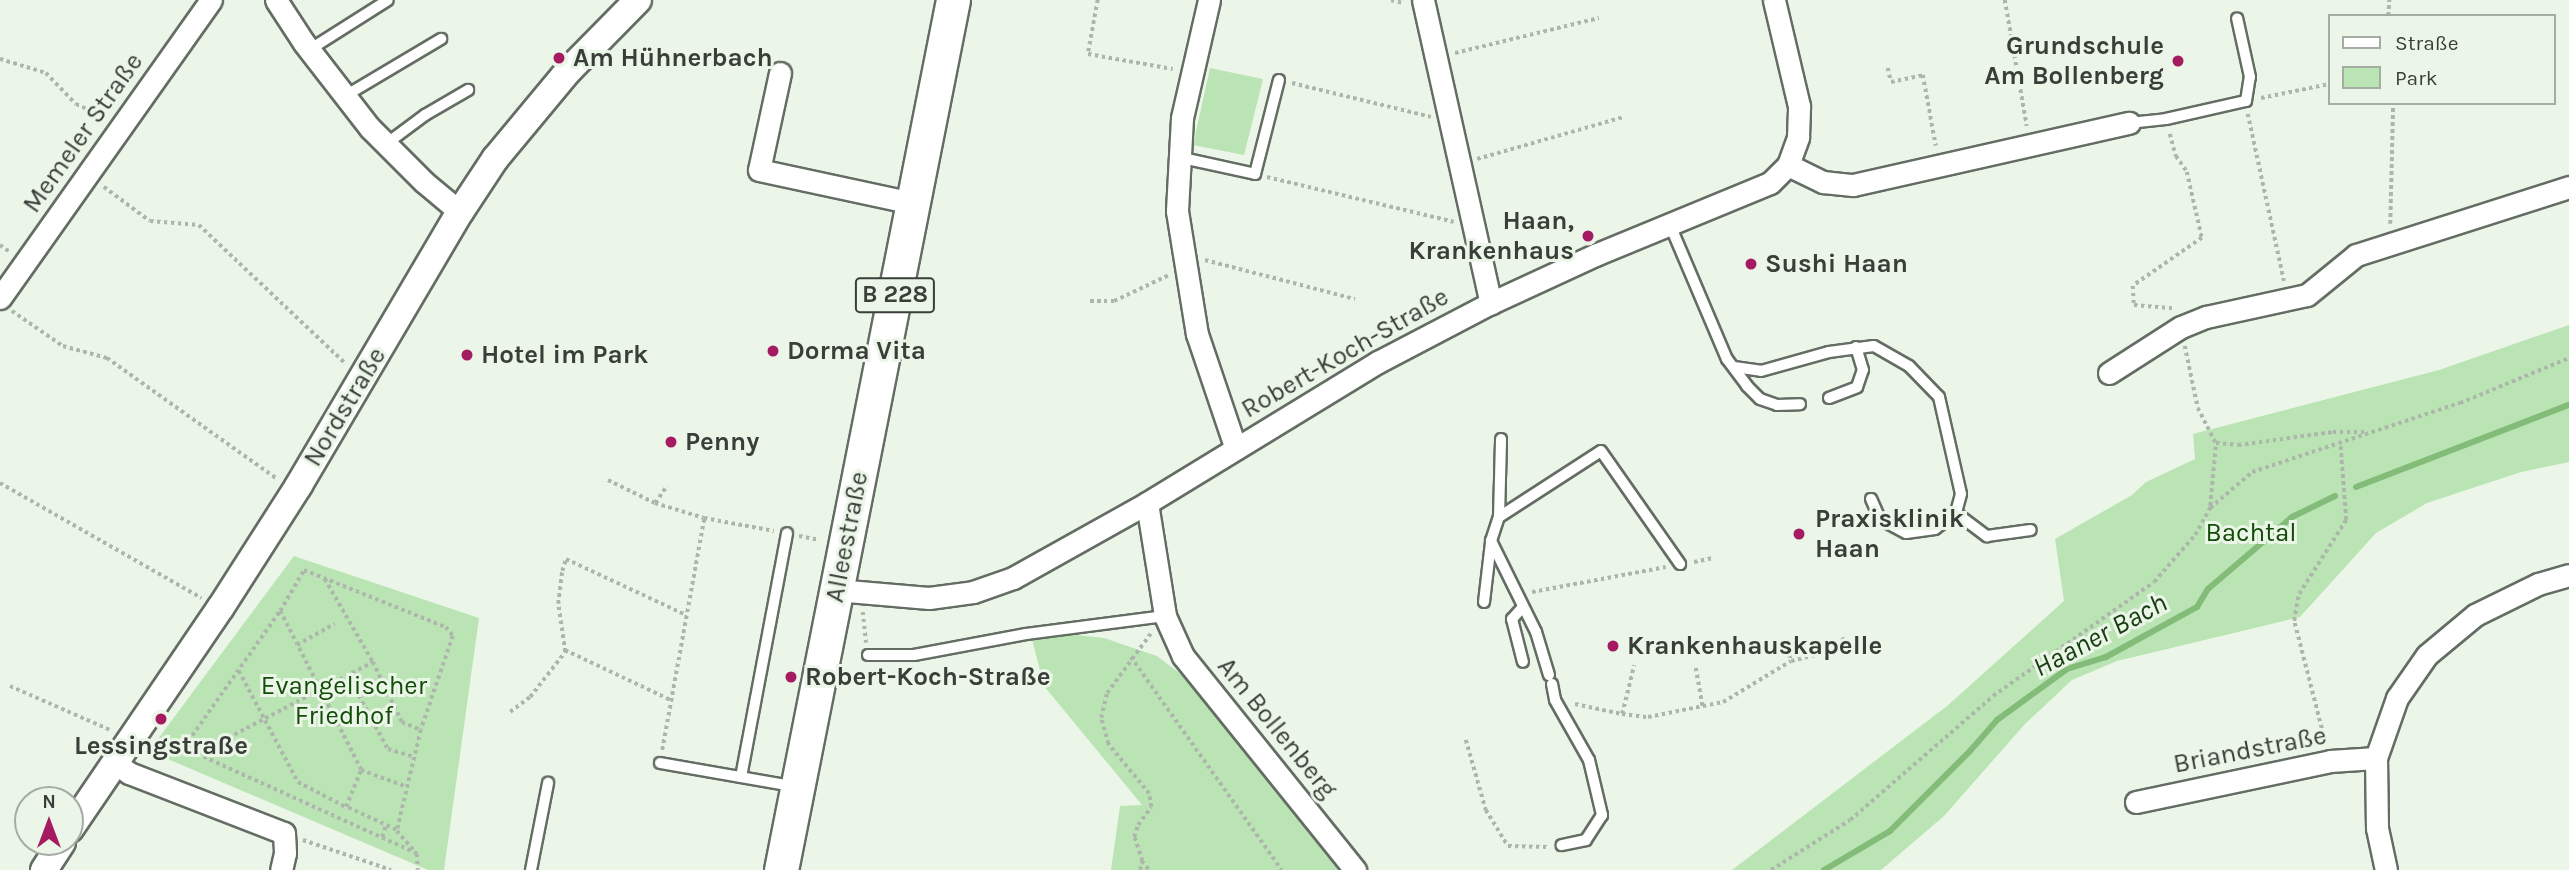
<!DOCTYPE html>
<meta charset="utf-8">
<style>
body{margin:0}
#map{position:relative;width:2569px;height:870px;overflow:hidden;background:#ebf6e9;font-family:Karla,sans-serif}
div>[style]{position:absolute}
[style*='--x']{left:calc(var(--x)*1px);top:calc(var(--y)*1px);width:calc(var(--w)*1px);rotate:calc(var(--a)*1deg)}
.green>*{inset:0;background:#bbe4b4}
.stream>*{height:6px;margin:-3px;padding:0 3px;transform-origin:3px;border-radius:3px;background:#82bc78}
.path>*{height:3.5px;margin-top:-1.75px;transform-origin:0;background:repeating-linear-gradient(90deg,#adb6ab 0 3.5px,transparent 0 7px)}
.roads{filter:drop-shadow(2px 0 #646d63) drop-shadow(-2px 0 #646d63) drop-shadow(0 2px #646d63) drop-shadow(0 -2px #646d63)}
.service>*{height:10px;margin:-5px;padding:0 5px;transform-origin:5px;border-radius:5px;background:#fff}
.minor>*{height:21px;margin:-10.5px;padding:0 10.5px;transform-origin:10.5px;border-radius:10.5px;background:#fff}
.tertiary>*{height:26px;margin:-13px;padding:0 13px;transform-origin:13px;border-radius:13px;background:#fff}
.primary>*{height:33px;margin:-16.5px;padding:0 16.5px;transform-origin:16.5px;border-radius:16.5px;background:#fff}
.dots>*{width:19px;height:19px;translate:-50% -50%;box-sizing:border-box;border:4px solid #ebf6e9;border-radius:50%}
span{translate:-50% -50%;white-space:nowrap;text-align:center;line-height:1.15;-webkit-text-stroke:6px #ebf6e9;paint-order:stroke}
.shield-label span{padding:2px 5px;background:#ebf6e9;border:2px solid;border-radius:5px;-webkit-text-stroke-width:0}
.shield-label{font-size:24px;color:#3a3e39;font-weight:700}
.poi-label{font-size:26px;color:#3a3e39;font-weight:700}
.right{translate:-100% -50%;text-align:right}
.left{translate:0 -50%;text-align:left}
.street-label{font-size:26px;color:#3a3e39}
.park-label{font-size:26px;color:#124c07}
.water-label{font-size:28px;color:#153d0f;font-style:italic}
.legend{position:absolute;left:2328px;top:14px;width:228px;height:91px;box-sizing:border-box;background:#ebf6e9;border:2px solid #a4aca3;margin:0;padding:9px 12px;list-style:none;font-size:21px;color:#3a3e39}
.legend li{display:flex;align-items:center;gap:14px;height:35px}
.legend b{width:35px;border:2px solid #a4aca3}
.north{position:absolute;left:14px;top:786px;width:70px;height:70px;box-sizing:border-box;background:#ebf6e9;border:2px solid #a4aca3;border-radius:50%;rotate:0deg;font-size:19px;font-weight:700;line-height:28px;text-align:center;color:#3a3e39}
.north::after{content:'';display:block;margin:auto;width:24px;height:32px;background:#a51b62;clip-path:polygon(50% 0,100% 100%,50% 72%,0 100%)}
</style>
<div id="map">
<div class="green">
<div style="clip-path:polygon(1210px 68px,1263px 79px,1244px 155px,1193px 145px)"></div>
<div style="clip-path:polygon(2569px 325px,2569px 462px,2521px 472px,2427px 503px,2376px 533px,2300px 617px,2117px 661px,2072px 680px,2025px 724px,1944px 816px,1881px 870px,1732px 870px,1947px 706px,2064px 601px,2055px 539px,2132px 495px,2146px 482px,2195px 459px,2193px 434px,2439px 370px)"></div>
<div style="clip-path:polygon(294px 556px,479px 618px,444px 870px,428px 870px,149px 751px)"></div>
<div style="clip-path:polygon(1077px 635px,1104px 638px,1157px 656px,1198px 687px,1339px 870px,1111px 870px,1120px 806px,1142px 805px,1044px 686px,1032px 639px)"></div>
</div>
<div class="stream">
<div style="--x:2356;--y:487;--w:228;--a:-21.1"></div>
<div style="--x:1824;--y:870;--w:77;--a:-30.6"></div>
<div style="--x:1890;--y:831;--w:113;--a:-45"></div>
<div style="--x:1970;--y:751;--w:41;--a:-48.9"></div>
<div style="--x:1997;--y:720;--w:87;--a:-36.1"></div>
<div style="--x:2067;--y:669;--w:41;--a:-17.1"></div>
<div style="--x:2106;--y:657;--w:104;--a:-28.8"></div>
<div style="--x:2197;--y:607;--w:21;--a:-59"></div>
<div style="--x:2208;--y:589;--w:111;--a:-40.6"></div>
<div style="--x:2292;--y:517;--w:48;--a:-26"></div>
</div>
<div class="path">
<div style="--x:1098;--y:0;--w:55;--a:100.5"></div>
<div style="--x:1088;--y:54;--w:86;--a:10"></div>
<div style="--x:1391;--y:0;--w:12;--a:14"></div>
<div style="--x:2005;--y:0;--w:128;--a:80.1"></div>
<div style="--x:2388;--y:16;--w:16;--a:-86"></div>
<div style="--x:1455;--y:53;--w:148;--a:-13.7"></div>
<div style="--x:0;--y:59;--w:48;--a:16.9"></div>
<div style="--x:46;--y:73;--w:43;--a:45.9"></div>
<div style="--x:76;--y:104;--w:32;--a:24"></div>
<div style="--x:1888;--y:68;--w:14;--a:78"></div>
<div style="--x:1891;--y:82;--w:33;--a:-12"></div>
<div style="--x:1923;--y:75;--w:72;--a:79.6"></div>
<div style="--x:1292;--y:83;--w:143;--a:13.7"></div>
<div style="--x:2261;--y:98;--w:69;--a:-11.6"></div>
<div style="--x:2248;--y:114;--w:171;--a:77.8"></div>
<div style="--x:2170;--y:134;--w:23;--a:75"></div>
<div style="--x:2176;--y:156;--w:19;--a:55"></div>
<div style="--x:2187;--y:172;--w:68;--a:77.2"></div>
<div style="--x:2202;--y:238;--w:84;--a:145.2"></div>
<div style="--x:2133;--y:286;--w:19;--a:87"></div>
<div style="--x:2134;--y:305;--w:38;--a:5"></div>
<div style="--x:1477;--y:159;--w:152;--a:-16"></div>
<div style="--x:1267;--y:177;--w:192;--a:13.5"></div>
<div style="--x:104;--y:187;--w:57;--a:36.5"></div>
<div style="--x:150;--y:221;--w:49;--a:4.7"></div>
<div style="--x:199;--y:225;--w:201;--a:43.4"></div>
<div style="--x:2390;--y:224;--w:121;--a:-88.6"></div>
<div style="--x:0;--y:245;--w:12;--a:35"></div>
<div style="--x:1205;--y:260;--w:155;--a:14.6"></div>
<div style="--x:1090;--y:301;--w:24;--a:0"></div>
<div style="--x:1114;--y:301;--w:61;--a:-25.3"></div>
<div style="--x:12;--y:311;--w:62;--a:34.5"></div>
<div style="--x:63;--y:346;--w:46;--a:15.3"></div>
<div style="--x:107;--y:358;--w:207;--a:35.4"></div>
<div style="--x:2185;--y:346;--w:63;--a:78.2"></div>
<div style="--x:2198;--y:408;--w:39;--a:63"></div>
<div style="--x:2216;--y:443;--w:22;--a:5"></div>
<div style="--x:2238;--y:445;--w:96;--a:-7.8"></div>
<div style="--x:2333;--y:432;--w:31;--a:0"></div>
<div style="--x:608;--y:480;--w:52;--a:26.1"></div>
<div style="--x:655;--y:503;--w:51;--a:17"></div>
<div style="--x:704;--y:518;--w:71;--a:10.5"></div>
<div style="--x:0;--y:483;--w:232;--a:29.7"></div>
<div style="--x:655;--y:503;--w:21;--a:-55"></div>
<div style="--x:2210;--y:506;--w:63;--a:-84.6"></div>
<div style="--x:799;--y:536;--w:20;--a:11"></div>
<div style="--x:1694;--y:562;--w:19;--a:-12"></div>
<div style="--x:325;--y:579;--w:96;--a:60"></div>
<div style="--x:1532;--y:592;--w:136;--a:-10.6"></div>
<div style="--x:863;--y:612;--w:31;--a:84"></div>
<div style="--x:297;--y:645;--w:43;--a:-29.6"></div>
<div style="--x:1788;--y:648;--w:13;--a:77"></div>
<div style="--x:565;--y:650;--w:117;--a:25.3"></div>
<div style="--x:1131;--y:657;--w:261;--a:54.7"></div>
<div style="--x:1696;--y:668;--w:39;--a:80"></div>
<div style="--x:239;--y:671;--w:126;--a:62"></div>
<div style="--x:298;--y:782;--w:54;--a:27.5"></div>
<div style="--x:349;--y:677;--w:82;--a:61.6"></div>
<div style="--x:388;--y:749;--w:27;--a:17"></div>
<div style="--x:10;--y:686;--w:109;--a:23.7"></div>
<div style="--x:1575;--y:704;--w:48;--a:12"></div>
<div style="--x:1622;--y:714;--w:50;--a:-76.2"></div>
<div style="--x:510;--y:712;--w:25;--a:-37"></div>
<div style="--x:530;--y:697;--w:57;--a:-52.1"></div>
<div style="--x:565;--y:652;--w:49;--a:-98.3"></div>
<div style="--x:558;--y:604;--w:33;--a:-83"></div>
<div style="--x:562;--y:571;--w:13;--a:-72"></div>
<div style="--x:566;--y:559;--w:132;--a:25"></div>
<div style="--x:1622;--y:714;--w:26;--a:7"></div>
<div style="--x:1648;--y:717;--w:76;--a:-11.3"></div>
<div style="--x:1723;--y:702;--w:79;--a:-31.1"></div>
<div style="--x:1791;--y:661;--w:55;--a:-13.8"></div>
<div style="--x:1844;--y:648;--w:12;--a:-99"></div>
<div style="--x:1466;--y:740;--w:73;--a:74.1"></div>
<div style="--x:1486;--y:810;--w:42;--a:58.6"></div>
<div style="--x:1508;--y:846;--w:40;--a:1.4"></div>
<div style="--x:2325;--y:742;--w:125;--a:-104.4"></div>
<div style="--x:2294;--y:621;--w:27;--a:-80"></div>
<div style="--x:2299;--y:594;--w:88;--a:-57.6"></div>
<div style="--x:2346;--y:520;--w:78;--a:-94.4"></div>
<div style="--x:662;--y:750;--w:236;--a:-79.7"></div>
<div style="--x:197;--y:754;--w:15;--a:-152"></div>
<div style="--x:184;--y:747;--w:166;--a:-54.8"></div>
<div style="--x:361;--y:770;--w:49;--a:20.3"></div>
<div style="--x:396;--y:830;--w:55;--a:-155.3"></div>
<div style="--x:346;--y:807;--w:40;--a:-68"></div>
<div style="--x:361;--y:770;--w:178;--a:-117"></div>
<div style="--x:280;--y:611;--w:48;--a:-59.7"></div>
<div style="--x:304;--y:570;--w:153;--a:21.9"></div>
<div style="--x:446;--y:627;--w:11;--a:52"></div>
<div style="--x:453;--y:636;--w:99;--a:108.8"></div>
<div style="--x:382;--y:837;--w:14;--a:-73"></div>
<div style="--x:303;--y:840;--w:93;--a:18.8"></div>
<div style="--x:417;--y:854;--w:242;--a:-155.6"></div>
<div style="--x:197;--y:754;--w:199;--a:-27.6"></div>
<div style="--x:373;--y:662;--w:67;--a:64.2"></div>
<div style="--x:402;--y:722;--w:21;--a:23"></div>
<div style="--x:421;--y:730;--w:104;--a:103.4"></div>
<div style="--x:397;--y:831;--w:30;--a:49"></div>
<div style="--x:417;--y:854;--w:16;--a:86"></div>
<div style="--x:1142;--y:861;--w:11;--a:52"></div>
<div style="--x:1140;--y:870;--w:9;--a:-77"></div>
<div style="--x:1142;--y:861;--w:25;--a:-108"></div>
<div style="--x:1134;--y:837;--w:13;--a:-72"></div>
<div style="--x:1138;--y:825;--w:22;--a:-54"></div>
<div style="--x:1151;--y:807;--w:13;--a:-99"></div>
<div style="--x:1149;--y:794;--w:65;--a:-129.4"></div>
<div style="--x:1108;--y:744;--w:27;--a:-105"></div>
<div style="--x:1101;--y:718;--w:26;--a:-77"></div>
<div style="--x:1107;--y:693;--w:74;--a:-53.7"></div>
<div style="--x:1771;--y:870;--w:93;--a:-32.3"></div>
<div style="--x:1850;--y:820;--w:189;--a:-40.9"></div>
<div style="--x:1993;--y:696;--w:197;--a:-35.3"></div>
<div style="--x:2154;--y:582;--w:62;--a:-48.9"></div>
<div style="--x:2195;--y:535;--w:31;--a:-61"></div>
<div style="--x:2210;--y:508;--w:55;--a:-40.6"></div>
<div style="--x:2252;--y:472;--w:219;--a:-18.4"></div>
<div style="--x:2460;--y:403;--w:118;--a:-22.4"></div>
</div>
<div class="roads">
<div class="service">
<div style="--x:309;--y:50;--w:93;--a:-32.3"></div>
<div style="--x:345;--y:96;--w:112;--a:-30.7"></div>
<div style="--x:2129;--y:123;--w:37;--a:-6"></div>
<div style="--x:2166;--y:119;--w:82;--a:-12.7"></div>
<div style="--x:2246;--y:101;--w:24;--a:-81"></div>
<div style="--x:2250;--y:77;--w:60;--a:-102.4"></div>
<div style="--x:386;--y:144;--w:49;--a:-36.6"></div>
<div style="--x:425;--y:115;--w:50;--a:-30.2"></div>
<div style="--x:1178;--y:157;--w:79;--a:12.4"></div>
<div style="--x:1255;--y:174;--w:97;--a:-75.7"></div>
<div style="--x:1670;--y:225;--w:146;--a:67"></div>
<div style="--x:1727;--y:359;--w:34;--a:53"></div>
<div style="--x:1747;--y:386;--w:18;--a:45"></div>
<div style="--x:1760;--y:399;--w:18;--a:19"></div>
<div style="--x:1777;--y:405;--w:23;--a:-2"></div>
<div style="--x:1734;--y:367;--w:27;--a:8"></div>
<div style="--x:1761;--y:371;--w:71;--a:-15.6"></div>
<div style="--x:1829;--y:352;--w:45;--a:-7.6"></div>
<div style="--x:1874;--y:346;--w:40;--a:29.7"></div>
<div style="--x:1909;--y:366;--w:43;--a:45.9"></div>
<div style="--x:1939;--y:397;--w:99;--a:77.2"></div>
<div style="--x:1961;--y:494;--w:20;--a:105"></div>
<div style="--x:1956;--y:513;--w:26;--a:143"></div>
<div style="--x:1935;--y:529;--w:29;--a:172"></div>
<div style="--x:1906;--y:533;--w:30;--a:-152"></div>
<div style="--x:1880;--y:519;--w:22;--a:-114"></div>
<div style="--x:1829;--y:398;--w:30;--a:-21"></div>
<div style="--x:1857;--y:387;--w:18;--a:-71"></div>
<div style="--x:1863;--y:370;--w:24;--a:-107"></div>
<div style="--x:1956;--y:513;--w:39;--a:37"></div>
<div style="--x:1987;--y:536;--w:44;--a:-7.8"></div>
<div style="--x:1499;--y:517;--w:78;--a:-88.5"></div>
<div style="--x:1484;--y:602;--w:60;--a:-83.3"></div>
<div style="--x:1522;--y:608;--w:15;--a:132"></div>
<div style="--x:1512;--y:619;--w:44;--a:75.7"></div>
<div style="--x:868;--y:655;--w:46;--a:0"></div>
<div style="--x:914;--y:655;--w:114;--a:-10.6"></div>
<div style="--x:1026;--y:634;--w:140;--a:-7.4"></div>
<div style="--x:1549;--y:675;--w:45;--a:-106.8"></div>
<div style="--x:1536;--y:632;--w:102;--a:-116.3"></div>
<div style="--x:1491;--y:541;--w:25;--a:-72"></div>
<div style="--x:1499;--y:517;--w:121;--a:-32.9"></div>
<div style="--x:1601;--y:451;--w:138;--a:55"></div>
<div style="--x:1552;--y:684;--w:16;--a:79"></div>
<div style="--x:1555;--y:700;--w:69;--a:60.5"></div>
<div style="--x:1589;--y:760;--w:57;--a:76.7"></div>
<div style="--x:1602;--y:815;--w:30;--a:123"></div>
<div style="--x:1586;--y:840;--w:25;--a:168"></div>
<div style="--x:660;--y:763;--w:134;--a:9.9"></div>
<div style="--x:741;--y:777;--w:248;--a:-79.3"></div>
<div style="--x:531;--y:870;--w:89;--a:-78.9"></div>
</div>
<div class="minor">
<div style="--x:276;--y:0;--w:51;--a:56.9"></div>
<div style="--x:304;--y:43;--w:108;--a:52.2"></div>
<div style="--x:370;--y:128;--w:76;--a:45"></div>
<div style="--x:424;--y:182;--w:47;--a:39.8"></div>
<div style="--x:1209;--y:0;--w:121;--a:102.9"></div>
<div style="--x:1182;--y:118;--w:93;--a:93.1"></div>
<div style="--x:1177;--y:211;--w:125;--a:80.8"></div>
<div style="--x:1197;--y:334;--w:121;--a:71.3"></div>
<div style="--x:1423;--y:0;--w:311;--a:77.4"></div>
<div style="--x:780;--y:73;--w:99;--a:102.2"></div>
<div style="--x:759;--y:170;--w:157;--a:12.1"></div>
<div style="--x:1788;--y:165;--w:39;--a:26"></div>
<div style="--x:1823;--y:182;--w:30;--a:6"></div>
<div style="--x:1853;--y:185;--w:283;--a:-12.7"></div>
<div style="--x:0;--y:298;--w:365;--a:-54.7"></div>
<div style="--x:2109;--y:373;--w:85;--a:-32.6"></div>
<div style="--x:2181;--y:327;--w:27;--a:-22"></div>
<div style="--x:2206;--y:317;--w:103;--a:-12.3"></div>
<div style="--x:2307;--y:295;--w:63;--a:-39.2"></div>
<div style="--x:2356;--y:255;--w:224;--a:-17.7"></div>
<div style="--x:1147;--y:503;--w:114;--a:80.9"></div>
<div style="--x:1165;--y:616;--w:44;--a:65.8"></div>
<div style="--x:1183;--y:656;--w:275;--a:51.2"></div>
<div style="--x:836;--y:590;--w:93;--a:4.9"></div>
<div style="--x:929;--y:598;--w:44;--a:-7.8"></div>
<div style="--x:973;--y:592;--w:42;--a:-19.3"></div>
<div style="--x:1013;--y:578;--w:154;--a:-29.2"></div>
<div style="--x:1147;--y:503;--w:271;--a:-31.4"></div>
<div style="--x:1378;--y:362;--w:127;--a:-27.6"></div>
<div style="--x:1491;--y:303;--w:115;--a:-24.8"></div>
<div style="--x:1595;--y:255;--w:189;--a:-22.4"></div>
<div style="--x:1770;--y:183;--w:25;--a:-45"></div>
<div style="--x:1788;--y:165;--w:30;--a:-70"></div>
<div style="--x:1798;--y:137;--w:31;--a:-88"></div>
<div style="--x:1799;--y:106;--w:109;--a:-103.3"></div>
<div style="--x:114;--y:762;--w:19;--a:36"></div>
<div style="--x:129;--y:773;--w:166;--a:21.2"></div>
<div style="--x:284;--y:833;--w:20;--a:87"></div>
<div style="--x:285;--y:853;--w:17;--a:103"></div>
<div style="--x:2136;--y:802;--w:198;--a:-11.9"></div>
<div style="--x:2330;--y:761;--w:46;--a:-3.7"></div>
<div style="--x:2386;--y:870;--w:43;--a:-102.1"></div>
<div style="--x:2377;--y:828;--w:70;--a:-90.8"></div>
<div style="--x:2376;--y:758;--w:64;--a:-70.7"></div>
<div style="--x:2397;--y:698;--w:52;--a:-55.1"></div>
<div style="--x:2427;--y:655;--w:62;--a:-39.8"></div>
<div style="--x:2475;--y:615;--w:70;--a:-26.2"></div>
<div style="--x:2538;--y:584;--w:32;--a:-16"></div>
</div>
<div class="tertiary">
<div style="--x:70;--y:829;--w:268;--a:-55.8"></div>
<div style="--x:221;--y:607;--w:145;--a:-57.4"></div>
<div style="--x:299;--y:485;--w:317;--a:-59.5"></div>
<div style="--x:460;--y:212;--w:64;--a:-56.6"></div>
<div style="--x:495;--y:159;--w:116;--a:-50.3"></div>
<div style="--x:569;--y:70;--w:98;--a:-45.4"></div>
<div style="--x:44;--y:870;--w:33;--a:-57"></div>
</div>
<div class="primary">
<div style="--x:781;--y:870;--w:887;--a:-78.82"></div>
</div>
</div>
<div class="dots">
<div style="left:559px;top:58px;background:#a51b62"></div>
<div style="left:2178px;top:61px;background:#a51b62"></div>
<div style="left:1588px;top:236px;background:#a51b62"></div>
<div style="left:1751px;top:264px;background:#a51b62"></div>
<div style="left:773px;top:351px;background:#a51b62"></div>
<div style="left:467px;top:355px;background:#a51b62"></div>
<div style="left:671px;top:442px;background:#a51b62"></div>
<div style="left:1799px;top:534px;background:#a51b62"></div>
<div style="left:1613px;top:646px;background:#a51b62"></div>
<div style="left:791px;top:677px;background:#a51b62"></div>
<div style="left:161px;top:719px;background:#a51b62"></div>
</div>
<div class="shield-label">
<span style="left:895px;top:295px">B 228</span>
</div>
<div class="poi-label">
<span class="right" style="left:2164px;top:61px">Grundschule<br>Am Bollenberg</span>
<span class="left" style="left:573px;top:58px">Am Hühnerbach</span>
<span class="right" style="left:1574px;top:236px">Haan,<br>Krankenhaus</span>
<span class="left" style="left:1765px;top:264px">Sushi Haan</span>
<span class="left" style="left:787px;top:351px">Dorma Vita</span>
<span class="left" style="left:481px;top:355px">Hotel im Park</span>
<span class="left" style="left:685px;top:442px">Penny</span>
<span class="left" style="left:1815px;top:534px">Praxisklinik<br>Haan</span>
<span class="left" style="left:1627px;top:646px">Krankenhauskapelle</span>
<span class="left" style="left:805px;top:677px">Robert-Koch-Straße</span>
<span style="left:161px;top:746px">Lessingstraße</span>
</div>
<div class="street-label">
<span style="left:83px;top:133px;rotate:-55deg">Memeler Straße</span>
<span style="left:1345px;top:353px;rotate:-30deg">Robert-Koch-Straße</span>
<span style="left:345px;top:407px;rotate:-59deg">Nordstraße</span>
<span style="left:847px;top:537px;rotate:-79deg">Alleestraße</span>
<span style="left:1277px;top:728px;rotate:51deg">Am Bollenberg</span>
<span style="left:2250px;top:750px;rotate:-11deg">Briandstraße</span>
</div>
<div class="park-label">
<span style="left:2251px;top:533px">Bachtal</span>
<span style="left:344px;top:701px">Evangelischer<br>Friedhof</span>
</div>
<div class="water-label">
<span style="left:2100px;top:635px;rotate:-28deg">Haaner Bach</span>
</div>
<ul class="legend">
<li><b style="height:9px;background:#fff"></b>Straße</li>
<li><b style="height:19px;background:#bbe4b4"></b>Park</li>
</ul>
<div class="north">N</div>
</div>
